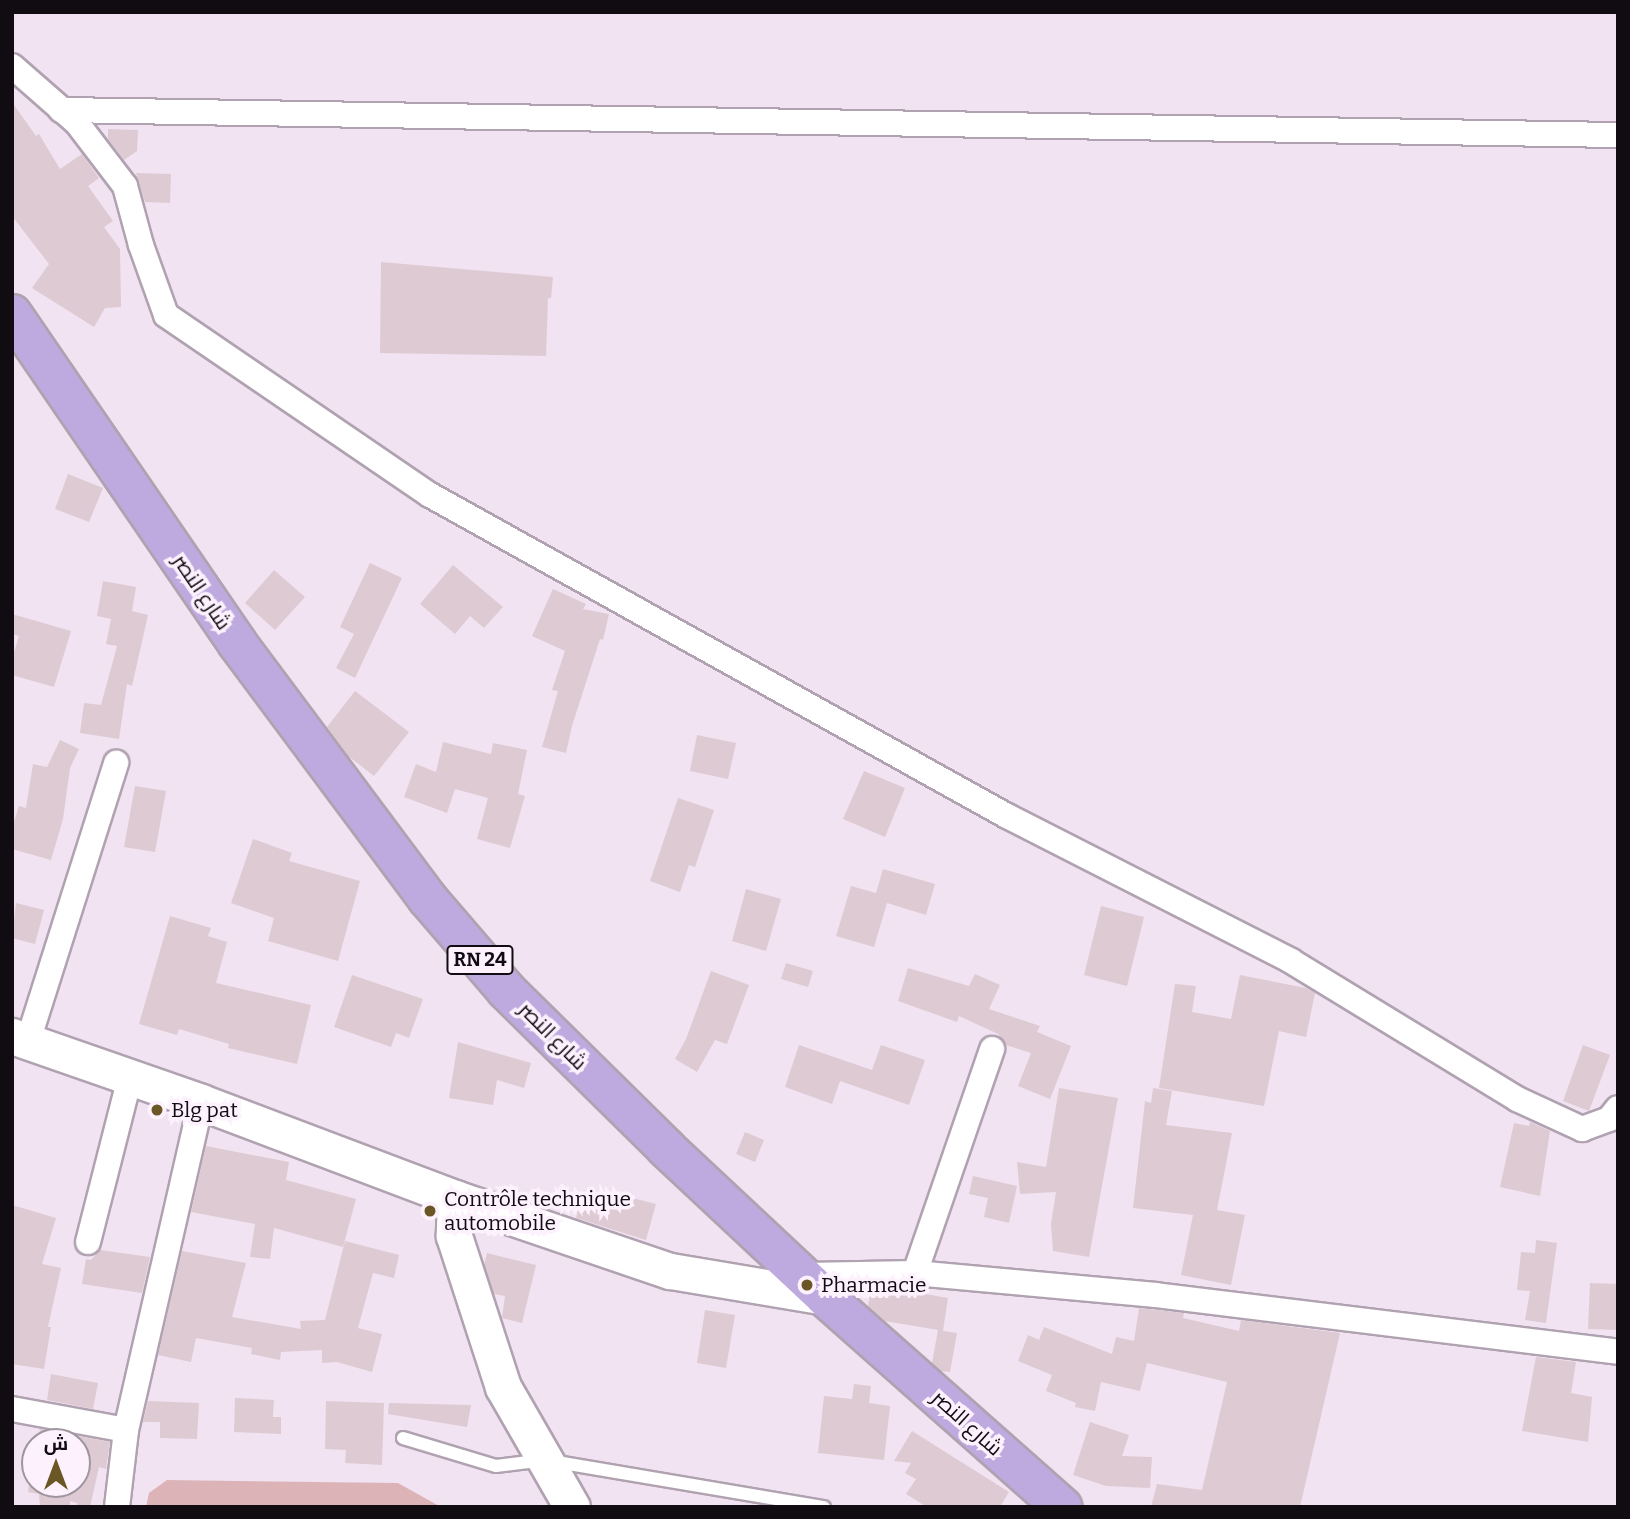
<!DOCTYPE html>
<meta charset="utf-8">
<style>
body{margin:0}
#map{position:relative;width:1630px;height:1519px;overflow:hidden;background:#f1e3f2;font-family:Bitter,Cairo,serif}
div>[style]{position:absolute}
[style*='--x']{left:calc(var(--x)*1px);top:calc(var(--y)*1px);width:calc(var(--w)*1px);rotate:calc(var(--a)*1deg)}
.green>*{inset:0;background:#dcb4b7}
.building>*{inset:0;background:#decad3}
.roads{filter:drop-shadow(2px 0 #b0a2b0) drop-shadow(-2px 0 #b0a2b0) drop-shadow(0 2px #b0a2b0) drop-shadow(0 -2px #b0a2b0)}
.lane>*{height:12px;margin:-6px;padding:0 6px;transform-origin:6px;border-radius:6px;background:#fff}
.street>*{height:24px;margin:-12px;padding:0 12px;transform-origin:12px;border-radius:12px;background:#fff}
.secondary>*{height:35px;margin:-17.5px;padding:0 17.5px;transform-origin:17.5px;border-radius:17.5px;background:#fff}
.primary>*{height:38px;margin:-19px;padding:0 19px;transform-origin:19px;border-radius:19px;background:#beaadf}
.dots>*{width:19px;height:19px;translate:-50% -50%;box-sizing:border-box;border:4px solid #fdf1fd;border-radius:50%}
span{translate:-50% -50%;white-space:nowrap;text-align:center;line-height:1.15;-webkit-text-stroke:7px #fdf1fd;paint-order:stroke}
.shield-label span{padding:2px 5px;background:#fdf1fd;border:2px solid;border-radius:5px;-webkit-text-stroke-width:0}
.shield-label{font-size:19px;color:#100c11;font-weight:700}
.street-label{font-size:21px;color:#100c11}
.poi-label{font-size:21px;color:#100c11}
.left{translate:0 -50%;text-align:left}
.frame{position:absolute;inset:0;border:14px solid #100c11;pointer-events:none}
.north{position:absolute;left:21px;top:1428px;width:70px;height:70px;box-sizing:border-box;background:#fdf1fd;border:2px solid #9e959f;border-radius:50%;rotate:0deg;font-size:19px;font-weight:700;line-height:28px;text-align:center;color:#100c11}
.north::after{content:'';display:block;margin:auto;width:24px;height:32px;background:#6a5725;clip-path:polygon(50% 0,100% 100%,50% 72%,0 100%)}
</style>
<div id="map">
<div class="green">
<div style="clip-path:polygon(167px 1480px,398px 1483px,441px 1507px,146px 1507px,149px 1493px)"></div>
</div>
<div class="building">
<div style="clip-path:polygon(12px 102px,36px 136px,39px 134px,60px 169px,82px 154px,99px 178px,88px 186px,113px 221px,104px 227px,120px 249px,121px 307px,105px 308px,94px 327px,32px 288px,49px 264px,12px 216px)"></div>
<div style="clip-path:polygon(108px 129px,138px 130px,137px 151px,124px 160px,108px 139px)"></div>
<div style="clip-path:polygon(136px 173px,171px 174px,170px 203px,145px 202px)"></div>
<div style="clip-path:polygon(381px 262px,553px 277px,551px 298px,548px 298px,546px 356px,380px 353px)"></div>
<div style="clip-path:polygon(68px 474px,103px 488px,89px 522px,55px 509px)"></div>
<div style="clip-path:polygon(370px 563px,402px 578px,355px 678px,336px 668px,354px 634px,340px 627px)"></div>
<div style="clip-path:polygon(453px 565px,503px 607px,484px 628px,470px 616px,455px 634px,420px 604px)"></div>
<div style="clip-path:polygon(274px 570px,305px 597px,275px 630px,245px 603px)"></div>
<div style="clip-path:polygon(103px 581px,136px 587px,132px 611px,148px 615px,132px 686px,127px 684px,119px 739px,80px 733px,84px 703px,101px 705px,117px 646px,106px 644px,111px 619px,97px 616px)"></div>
<div style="clip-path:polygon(553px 589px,586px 604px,583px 609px,609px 614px,603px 640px,600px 639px,572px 726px,566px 753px,542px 747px,558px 691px,552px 690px,565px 651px,532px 636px)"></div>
<div style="clip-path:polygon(12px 614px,71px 631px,54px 687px,12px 675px,12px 659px,19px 636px,12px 634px)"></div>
<div style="clip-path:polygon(355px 691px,409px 732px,374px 776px,348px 756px,327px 727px)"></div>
<div style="clip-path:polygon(697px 735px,736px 743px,728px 779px,690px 771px)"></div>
<div style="clip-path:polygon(60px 740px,79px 749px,70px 768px,63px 819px,51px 860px,12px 849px,12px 828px,19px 806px,26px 808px,33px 764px,47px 767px)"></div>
<div style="clip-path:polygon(443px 742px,491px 754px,493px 743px,527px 750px,518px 794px,525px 796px,510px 848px,477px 839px,488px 798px,455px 789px,447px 813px,404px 797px,416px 764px,436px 772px)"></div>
<div style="clip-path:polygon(864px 771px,905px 788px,885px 837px,843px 819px)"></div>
<div style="clip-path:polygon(135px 786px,166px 791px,155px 852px,124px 847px)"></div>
<div style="clip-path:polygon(678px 798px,714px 810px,695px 867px,689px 865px,680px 892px,650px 881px)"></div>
<div style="clip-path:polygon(253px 839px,292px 853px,289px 861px,360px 881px,338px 961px,268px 941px,274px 918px,231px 903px)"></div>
<div style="clip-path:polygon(883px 869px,935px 884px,926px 915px,887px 903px,874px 947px,836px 936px,851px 886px,876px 893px)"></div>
<div style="clip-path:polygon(746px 889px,781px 899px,766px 951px,732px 941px)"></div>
<div style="clip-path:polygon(16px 903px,44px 910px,35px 944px,12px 938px)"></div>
<div style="clip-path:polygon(1101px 906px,1144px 917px,1127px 986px,1084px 975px)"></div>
<div style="clip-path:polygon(170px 916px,211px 928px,208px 936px,227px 942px,216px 983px,311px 1005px,297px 1064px,228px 1048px,229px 1044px,179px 1029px,177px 1035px,139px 1024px)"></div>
<div style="clip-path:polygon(786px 963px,813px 971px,808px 987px,781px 979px)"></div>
<div style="clip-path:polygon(908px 968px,969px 986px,975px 974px,1000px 985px,989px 1009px,1040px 1026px,1037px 1032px,1071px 1046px,1050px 1099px,1018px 1086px,1031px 1053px,1006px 1045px,998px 1034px,959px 1016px,957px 1022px,898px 1001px)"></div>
<div style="clip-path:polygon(711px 971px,749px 985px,727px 1044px,715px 1040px,697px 1072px,675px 1059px,686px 1039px)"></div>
<div style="clip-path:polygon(352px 975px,423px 999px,409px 1038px,396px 1033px,391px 1047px,334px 1027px)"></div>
<div style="clip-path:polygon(1240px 975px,1306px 988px,1315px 993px,1306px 1037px,1279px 1031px,1264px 1106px,1159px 1088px,1175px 984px,1196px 986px,1192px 1012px,1231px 1019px)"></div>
<div style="clip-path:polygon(458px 1042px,531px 1063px,524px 1088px,497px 1080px,493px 1105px,449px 1098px)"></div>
<div style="clip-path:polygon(799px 1045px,872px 1070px,881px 1045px,925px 1060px,909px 1105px,840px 1081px,832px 1104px,785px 1087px)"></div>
<div style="clip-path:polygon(1583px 1045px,1610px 1055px,1589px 1111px,1563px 1101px)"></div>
<div style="clip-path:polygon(1059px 1088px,1118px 1098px,1089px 1257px,1053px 1251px,1051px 1224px,1056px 1192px,1020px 1194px,1017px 1162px,1046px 1167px)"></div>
<div style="clip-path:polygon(1153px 1088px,1172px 1091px,1166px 1125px,1232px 1133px,1217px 1210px,1245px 1215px,1231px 1285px,1181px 1275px,1193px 1215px,1133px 1208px,1145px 1101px,1151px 1103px)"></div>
<div style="clip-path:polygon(1530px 1122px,1550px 1131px,1540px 1196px,1500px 1187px,1514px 1123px,1529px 1126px)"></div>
<div style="clip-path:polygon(745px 1132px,764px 1140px,755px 1162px,736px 1154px)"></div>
<div style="clip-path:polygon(206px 1146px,289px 1162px,286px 1180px,356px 1199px,343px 1247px,274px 1228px,270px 1259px,250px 1257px,255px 1224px,191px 1212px)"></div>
<div style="clip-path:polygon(973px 1176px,1017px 1186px,1009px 1223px,984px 1217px,988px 1198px,969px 1194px)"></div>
<div style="clip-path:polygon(601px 1190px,656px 1204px,646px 1240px,576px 1218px,581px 1198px,598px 1202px)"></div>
<div style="clip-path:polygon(12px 1205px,56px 1218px,42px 1264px,61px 1268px,48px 1327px,51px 1327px,44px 1369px,12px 1364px)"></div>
<div style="clip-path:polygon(1536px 1240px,1557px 1243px,1546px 1323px,1525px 1320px,1530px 1291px,1517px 1290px,1521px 1252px,1535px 1253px)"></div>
<div style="clip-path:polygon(345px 1241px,399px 1255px,394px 1278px,373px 1273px,358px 1328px,382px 1334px,372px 1372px,337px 1362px,322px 1363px,322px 1350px,281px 1352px,280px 1360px,251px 1354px,252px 1348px,196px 1338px,191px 1362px,158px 1355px,182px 1251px,246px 1263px,232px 1317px,301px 1329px,300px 1321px,325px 1320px)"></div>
<div style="clip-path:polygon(100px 1250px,150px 1257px,142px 1293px,82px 1284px,86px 1259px,91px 1260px)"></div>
<div style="clip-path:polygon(487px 1253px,536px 1265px,522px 1323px,502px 1318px,505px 1296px,494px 1294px,484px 1265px)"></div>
<div style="clip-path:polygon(1590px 1283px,1618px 1284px,1618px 1330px,1588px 1329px)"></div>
<div style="clip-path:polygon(892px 1288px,948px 1298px,943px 1331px,957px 1333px,950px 1372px,941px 1371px,932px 1363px,938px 1330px,885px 1321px,868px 1306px,871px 1289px)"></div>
<div style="clip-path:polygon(1139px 1308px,1184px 1313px,1183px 1318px,1239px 1331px,1241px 1320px,1340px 1333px,1300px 1507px,1151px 1507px,1157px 1484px,1202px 1490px,1227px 1382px,1147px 1363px,1140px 1391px,1101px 1382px,1095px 1411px,1075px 1407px,1076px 1403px,1046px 1391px,1052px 1375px,1018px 1361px,1028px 1335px,1039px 1340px,1044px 1327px,1112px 1354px,1116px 1337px,1134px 1341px)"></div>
<div style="clip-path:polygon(705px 1310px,735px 1315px,726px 1368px,697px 1363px)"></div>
<div style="clip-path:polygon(1536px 1357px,1576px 1362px,1571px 1393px,1592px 1397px,1588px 1442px,1522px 1431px)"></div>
<div style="clip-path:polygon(51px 1374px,98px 1383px,93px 1409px,47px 1400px)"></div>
<div style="clip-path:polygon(854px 1384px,871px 1386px,869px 1403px,890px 1406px,884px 1460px,818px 1453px,824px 1396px,852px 1399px)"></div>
<div style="clip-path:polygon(235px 1398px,274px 1400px,273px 1417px,281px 1417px,281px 1434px,234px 1432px)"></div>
<div style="clip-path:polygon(148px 1401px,199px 1403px,197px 1439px,160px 1438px,160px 1422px,143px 1422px)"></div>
<div style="clip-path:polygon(326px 1401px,384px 1403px,382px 1465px,345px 1463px,346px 1450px,325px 1449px)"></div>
<div style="clip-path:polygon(389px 1403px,471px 1405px,467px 1427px,388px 1414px)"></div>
<div style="clip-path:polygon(1090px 1422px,1129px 1435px,1122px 1456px,1152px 1457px,1150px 1488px,1106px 1486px,1073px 1475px)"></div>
<div style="clip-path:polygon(40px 1429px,110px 1442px,106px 1469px,99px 1467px,90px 1507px,77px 1507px,77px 1503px,70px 1501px,70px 1507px,40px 1507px,39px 1494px,28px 1492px,29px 1484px,77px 1484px,77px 1442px,37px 1442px)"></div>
<div style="clip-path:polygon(912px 1431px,1009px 1492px,1000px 1507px,927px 1507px,906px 1494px,916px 1479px,905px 1473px,911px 1463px,894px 1461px)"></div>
</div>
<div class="roads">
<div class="lane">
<div style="--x:403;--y:1438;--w:97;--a:16.8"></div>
<div style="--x:496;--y:1466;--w:49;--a:-7"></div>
<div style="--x:545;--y:1460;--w:283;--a:9.6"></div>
</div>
<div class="street">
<div style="--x:12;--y:66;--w:86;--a:41.2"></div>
<div style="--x:77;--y:123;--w:79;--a:52.7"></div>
<div style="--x:125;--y:186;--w:61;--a:74.8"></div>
<div style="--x:141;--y:245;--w:74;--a:70.3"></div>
<div style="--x:166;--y:315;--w:320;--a:34.3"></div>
<div style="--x:430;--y:495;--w:660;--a:29.09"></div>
<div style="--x:1007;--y:816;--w:319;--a:27"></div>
<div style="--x:1291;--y:961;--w:265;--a:31.4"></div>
<div style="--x:1517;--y:1099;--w:72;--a:24.8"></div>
<div style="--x:1582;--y:1129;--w:29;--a:-20"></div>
<div style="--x:1609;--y:1119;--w:14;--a:-51"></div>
<div style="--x:61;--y:110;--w:1557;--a:0.92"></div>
<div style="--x:28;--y:1041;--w:292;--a:-72.4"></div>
<div style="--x:88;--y:1242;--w:170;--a:-75.7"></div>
<div style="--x:915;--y:1273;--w:237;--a:-71"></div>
<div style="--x:804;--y:1275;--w:111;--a:-1"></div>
<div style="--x:915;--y:1273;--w:242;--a:5.2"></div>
<div style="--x:1156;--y:1295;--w:466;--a:7"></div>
<div style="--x:12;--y:1409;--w:116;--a:10.4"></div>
<div style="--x:117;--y:1507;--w:78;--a:-83.3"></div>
<div style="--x:126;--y:1430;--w:336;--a:-77.1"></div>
</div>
<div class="secondary">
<div style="--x:12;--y:1036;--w:200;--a:19.2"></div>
<div style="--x:201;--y:1102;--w:272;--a:20.7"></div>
<div style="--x:455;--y:1198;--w:227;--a:18.8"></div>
<div style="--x:670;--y:1271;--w:157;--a:9.5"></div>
<div style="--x:455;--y:1198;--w:38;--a:92"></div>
<div style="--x:454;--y:1236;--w:159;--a:72"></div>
<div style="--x:503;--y:1387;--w:138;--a:60.1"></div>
</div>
<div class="primary">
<div style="--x:12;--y:314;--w:399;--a:55.6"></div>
<div style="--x:237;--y:643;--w:318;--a:53.3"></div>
<div style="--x:427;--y:898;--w:121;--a:49.3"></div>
<div style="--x:506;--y:990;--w:225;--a:44.6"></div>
<div style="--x:666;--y:1148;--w:218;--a:43.1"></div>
<div style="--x:825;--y:1297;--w:317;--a:41.5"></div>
</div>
</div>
<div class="dots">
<div style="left:157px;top:1110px;background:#6a5725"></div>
<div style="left:430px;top:1211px;background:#6a5725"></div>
<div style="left:807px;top:1285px;background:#6a5725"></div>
</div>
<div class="shield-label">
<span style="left:480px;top:960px">RN 24</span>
</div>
<div class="street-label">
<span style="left:202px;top:592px;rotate:56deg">شارع النصر</span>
<span style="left:553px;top:1036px;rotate:45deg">شارع النصر</span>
<span style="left:967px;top:1423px;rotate:42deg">شارع النصر</span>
</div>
<div class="poi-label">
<span class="left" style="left:171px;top:1110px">Blg pat</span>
<span class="left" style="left:444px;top:1211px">Contrôle technique<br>automobile</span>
<span class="left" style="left:821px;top:1285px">Pharmacie</span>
</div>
<div class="frame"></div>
<div class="north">ش</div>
</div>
